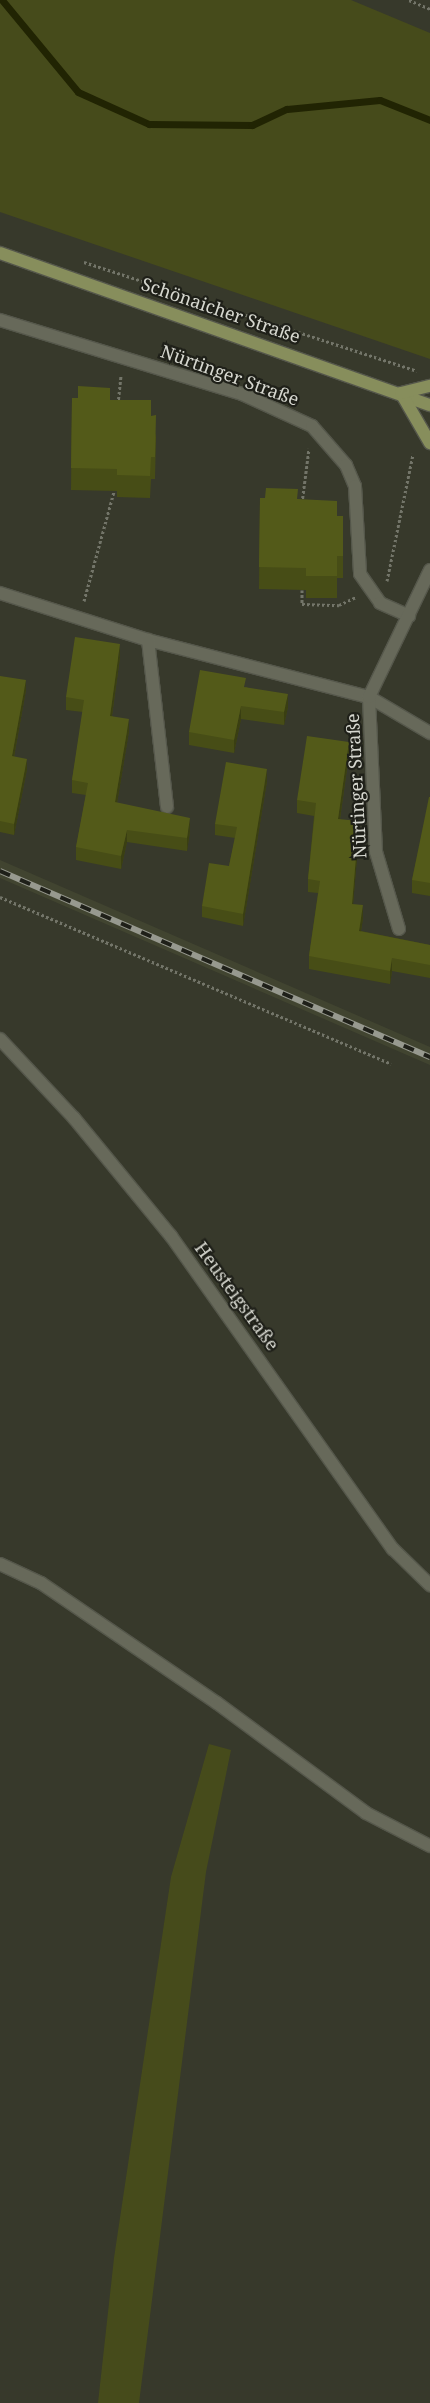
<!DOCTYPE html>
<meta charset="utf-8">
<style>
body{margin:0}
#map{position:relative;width:430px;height:2403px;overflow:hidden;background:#37392b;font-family:"Noto Serif",serif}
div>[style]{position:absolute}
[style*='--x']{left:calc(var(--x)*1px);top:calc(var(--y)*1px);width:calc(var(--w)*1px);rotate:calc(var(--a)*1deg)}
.built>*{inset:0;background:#414430}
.green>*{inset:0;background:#464b1b}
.stream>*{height:7px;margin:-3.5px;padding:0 3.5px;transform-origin:3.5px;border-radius:3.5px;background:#212403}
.path>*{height:3px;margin-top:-1.5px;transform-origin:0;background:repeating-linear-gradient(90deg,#737569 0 2.5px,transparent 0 5px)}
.roads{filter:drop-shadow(1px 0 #55574b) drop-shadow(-1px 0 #55574b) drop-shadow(0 1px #55574b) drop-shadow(0 -1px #55574b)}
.minor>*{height:12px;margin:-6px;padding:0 6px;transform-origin:6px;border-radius:6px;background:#67695a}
.major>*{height:12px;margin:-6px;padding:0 6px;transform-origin:6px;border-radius:6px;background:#878e5c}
.rail>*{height:5.5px;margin-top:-2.75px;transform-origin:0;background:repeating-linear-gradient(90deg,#1f2019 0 11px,#97998f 0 22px);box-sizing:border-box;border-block:1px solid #97998f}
.wall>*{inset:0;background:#474d16}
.shaded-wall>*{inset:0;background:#3a3f12}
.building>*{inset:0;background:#535a19}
span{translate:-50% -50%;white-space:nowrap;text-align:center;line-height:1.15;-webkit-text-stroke:4.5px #1f2019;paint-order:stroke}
.street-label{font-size:18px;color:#d6d7cf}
</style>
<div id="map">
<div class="built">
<div style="clip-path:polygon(0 860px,430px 1047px,430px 1065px,0 878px)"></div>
</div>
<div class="green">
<div style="clip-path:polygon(0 0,351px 0,430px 33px,430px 359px,0 212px)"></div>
<div style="clip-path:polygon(209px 1744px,231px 1750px,206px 1872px,139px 2403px,98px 2403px,114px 2258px,171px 1877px)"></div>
</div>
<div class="stream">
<div style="--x:2;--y:0;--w:119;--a:50.4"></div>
<div style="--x:78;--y:92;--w:78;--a:24.3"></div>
<div style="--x:149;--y:124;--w:103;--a:0.6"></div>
<div style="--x:252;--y:125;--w:38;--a:-25"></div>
<div style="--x:287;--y:109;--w:93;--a:-5.5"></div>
<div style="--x:380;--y:100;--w:54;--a:21.8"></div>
</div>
<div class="path">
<div style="--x:409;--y:0;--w:23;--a:23"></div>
<div style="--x:84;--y:262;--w:350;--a:18.1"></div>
<div style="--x:118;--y:404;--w:29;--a:-84"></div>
<div style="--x:302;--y:503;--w:55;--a:-82.7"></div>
<div style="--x:387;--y:581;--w:130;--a:-78.4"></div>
<div style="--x:302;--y:590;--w:14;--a:90"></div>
<div style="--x:302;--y:604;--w:37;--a:2"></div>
<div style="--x:339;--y:605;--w:19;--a:-25"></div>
<div style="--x:84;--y:601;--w:114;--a:-74.7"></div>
<div style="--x:0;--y:897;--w:425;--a:23.1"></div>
</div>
<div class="roads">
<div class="minor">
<div style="--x:0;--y:320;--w:253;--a:17"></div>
<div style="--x:242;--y:394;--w:77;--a:24.6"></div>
<div style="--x:312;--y:426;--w:52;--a:48.9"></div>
<div style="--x:346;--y:465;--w:23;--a:67"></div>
<div style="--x:355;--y:486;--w:88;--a:86.7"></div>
<div style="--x:360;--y:574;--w:35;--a:55"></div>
<div style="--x:380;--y:603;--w:32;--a:24"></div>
<div style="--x:0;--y:593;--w:155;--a:17.6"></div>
<div style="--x:148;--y:640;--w:228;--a:14.5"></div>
<div style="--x:369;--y:697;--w:71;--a:30.5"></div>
<div style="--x:148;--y:640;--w:168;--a:83.5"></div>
<div style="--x:399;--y:929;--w:80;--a:-106.6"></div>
<div style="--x:376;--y:852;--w:155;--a:-92.6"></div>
<div style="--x:369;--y:697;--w:141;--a:-64.3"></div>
<div style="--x:0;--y:1039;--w:108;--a:46.9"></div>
<div style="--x:74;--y:1118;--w:153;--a:50.6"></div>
<div style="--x:171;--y:1236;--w:384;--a:54.7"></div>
<div style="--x:393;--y:1549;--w:52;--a:44.2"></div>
<div style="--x:0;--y:1564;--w:45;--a:24.9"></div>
<div style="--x:41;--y:1583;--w:213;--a:34.3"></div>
<div style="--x:217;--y:1703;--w:185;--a:36.4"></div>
<div style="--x:366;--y:1813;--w:72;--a:27.3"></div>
</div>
<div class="major">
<div style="--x:0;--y:253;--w:456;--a:19.5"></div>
<div style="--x:401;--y:393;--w:58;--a:59.9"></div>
<div style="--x:401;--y:393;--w:30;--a:-14"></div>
</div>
</div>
<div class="rail">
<div style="--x:0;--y:871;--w:469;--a:23.4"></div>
</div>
<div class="wall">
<div style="clip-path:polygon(72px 398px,110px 400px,151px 416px,156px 437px,155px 479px,151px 479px,150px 498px,117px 497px,117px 491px,71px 490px)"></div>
<div style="clip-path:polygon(260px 498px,298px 499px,337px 516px,343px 516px,343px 578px,337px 578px,337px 598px,306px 598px,306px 590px,259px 589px)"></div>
<div style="clip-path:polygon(120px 657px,112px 716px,129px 731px,117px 803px,190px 831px,187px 851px,127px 842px,121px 869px,76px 860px,76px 847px,86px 795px,72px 793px,72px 780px,83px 712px,66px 710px,66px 697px)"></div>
<div style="clip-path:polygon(0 676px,26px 690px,14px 757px,27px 769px,14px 835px,0 832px)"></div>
<div style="clip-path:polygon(246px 687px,288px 707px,284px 725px,241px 719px,234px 753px,189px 745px,189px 732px)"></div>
<div style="clip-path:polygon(349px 755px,340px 819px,359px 834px,353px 904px,363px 918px,361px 931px,430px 945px,430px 978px,392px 971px,390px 984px,309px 969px,309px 956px,318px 893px,308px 892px,308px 879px,314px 816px,297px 813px,297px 800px)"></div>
<div style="clip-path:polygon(267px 781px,243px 926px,202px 917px,202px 906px,229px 866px,235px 838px,215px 835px,215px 824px)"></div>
<div style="clip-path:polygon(430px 797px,430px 896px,412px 893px,412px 880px)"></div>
</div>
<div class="shaded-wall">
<div style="clip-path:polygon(120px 644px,120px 657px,110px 729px,110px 716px)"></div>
<div style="clip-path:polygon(26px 680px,26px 690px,12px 767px,12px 756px)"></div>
<div style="clip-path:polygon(288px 694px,288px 707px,284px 725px,284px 712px)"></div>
<div style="clip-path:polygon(241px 706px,241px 719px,234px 753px,234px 740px)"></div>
<div style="clip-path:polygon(129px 719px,129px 731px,115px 815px,115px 802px)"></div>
<div style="clip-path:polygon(349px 742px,349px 755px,338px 832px,338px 819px)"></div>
<div style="clip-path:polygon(27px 759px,27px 769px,14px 835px,14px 824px)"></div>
<div style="clip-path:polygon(267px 769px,267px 781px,243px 926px,243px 914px)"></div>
<div style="clip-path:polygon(190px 818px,190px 831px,187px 851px,187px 838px)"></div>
<div style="clip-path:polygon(359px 821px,359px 834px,352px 917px,352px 904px)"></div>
<div style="clip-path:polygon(127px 830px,127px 842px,121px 869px,121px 856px)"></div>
<div style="clip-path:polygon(363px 905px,363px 918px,359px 944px,359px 931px)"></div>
<div style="clip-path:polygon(392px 958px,392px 971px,390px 984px,390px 971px)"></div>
</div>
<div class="building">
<div style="clip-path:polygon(78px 386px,110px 388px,110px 400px,151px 400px,151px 416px,156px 415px,155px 457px,151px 457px,150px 476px,117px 475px,117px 469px,71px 468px,72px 398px,78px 398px)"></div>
<div style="clip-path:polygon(266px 488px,298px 489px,297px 499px,337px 501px,337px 516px,343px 516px,343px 556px,337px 556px,337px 576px,306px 576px,306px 568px,259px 567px,260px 498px,265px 498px)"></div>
<div style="clip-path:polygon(75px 637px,120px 644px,110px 716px,129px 719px,115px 802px,190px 818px,187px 838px,127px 830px,121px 856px,76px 847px,88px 783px,72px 780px,84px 700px,66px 697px)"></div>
<div style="clip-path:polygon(200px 670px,246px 678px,244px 687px,288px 694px,284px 712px,241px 706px,234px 740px,189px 732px)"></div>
<div style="clip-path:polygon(0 676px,26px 680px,12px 756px,27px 759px,14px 824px,0 821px)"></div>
<div style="clip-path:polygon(307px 736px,349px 742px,338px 819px,359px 821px,352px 904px,363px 905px,359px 931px,430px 945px,430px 965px,392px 958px,390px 971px,309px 956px,320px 881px,308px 879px,316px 803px,297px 800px)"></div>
<div style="clip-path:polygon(226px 762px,267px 769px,243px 914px,202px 906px,209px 863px,229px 866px,237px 827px,215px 824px)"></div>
<div style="clip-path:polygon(429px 797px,430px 797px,430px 883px,412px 880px)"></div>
</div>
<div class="street-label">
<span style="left:221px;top:310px;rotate:19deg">Schönaicher Straße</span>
<span style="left:230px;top:375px;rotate:20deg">Nürtinger Straße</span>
<span style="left:356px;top:786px;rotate:-93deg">Nürtinger Straße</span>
<span style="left:237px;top:1296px;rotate:54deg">Heusteigstraße</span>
</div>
</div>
